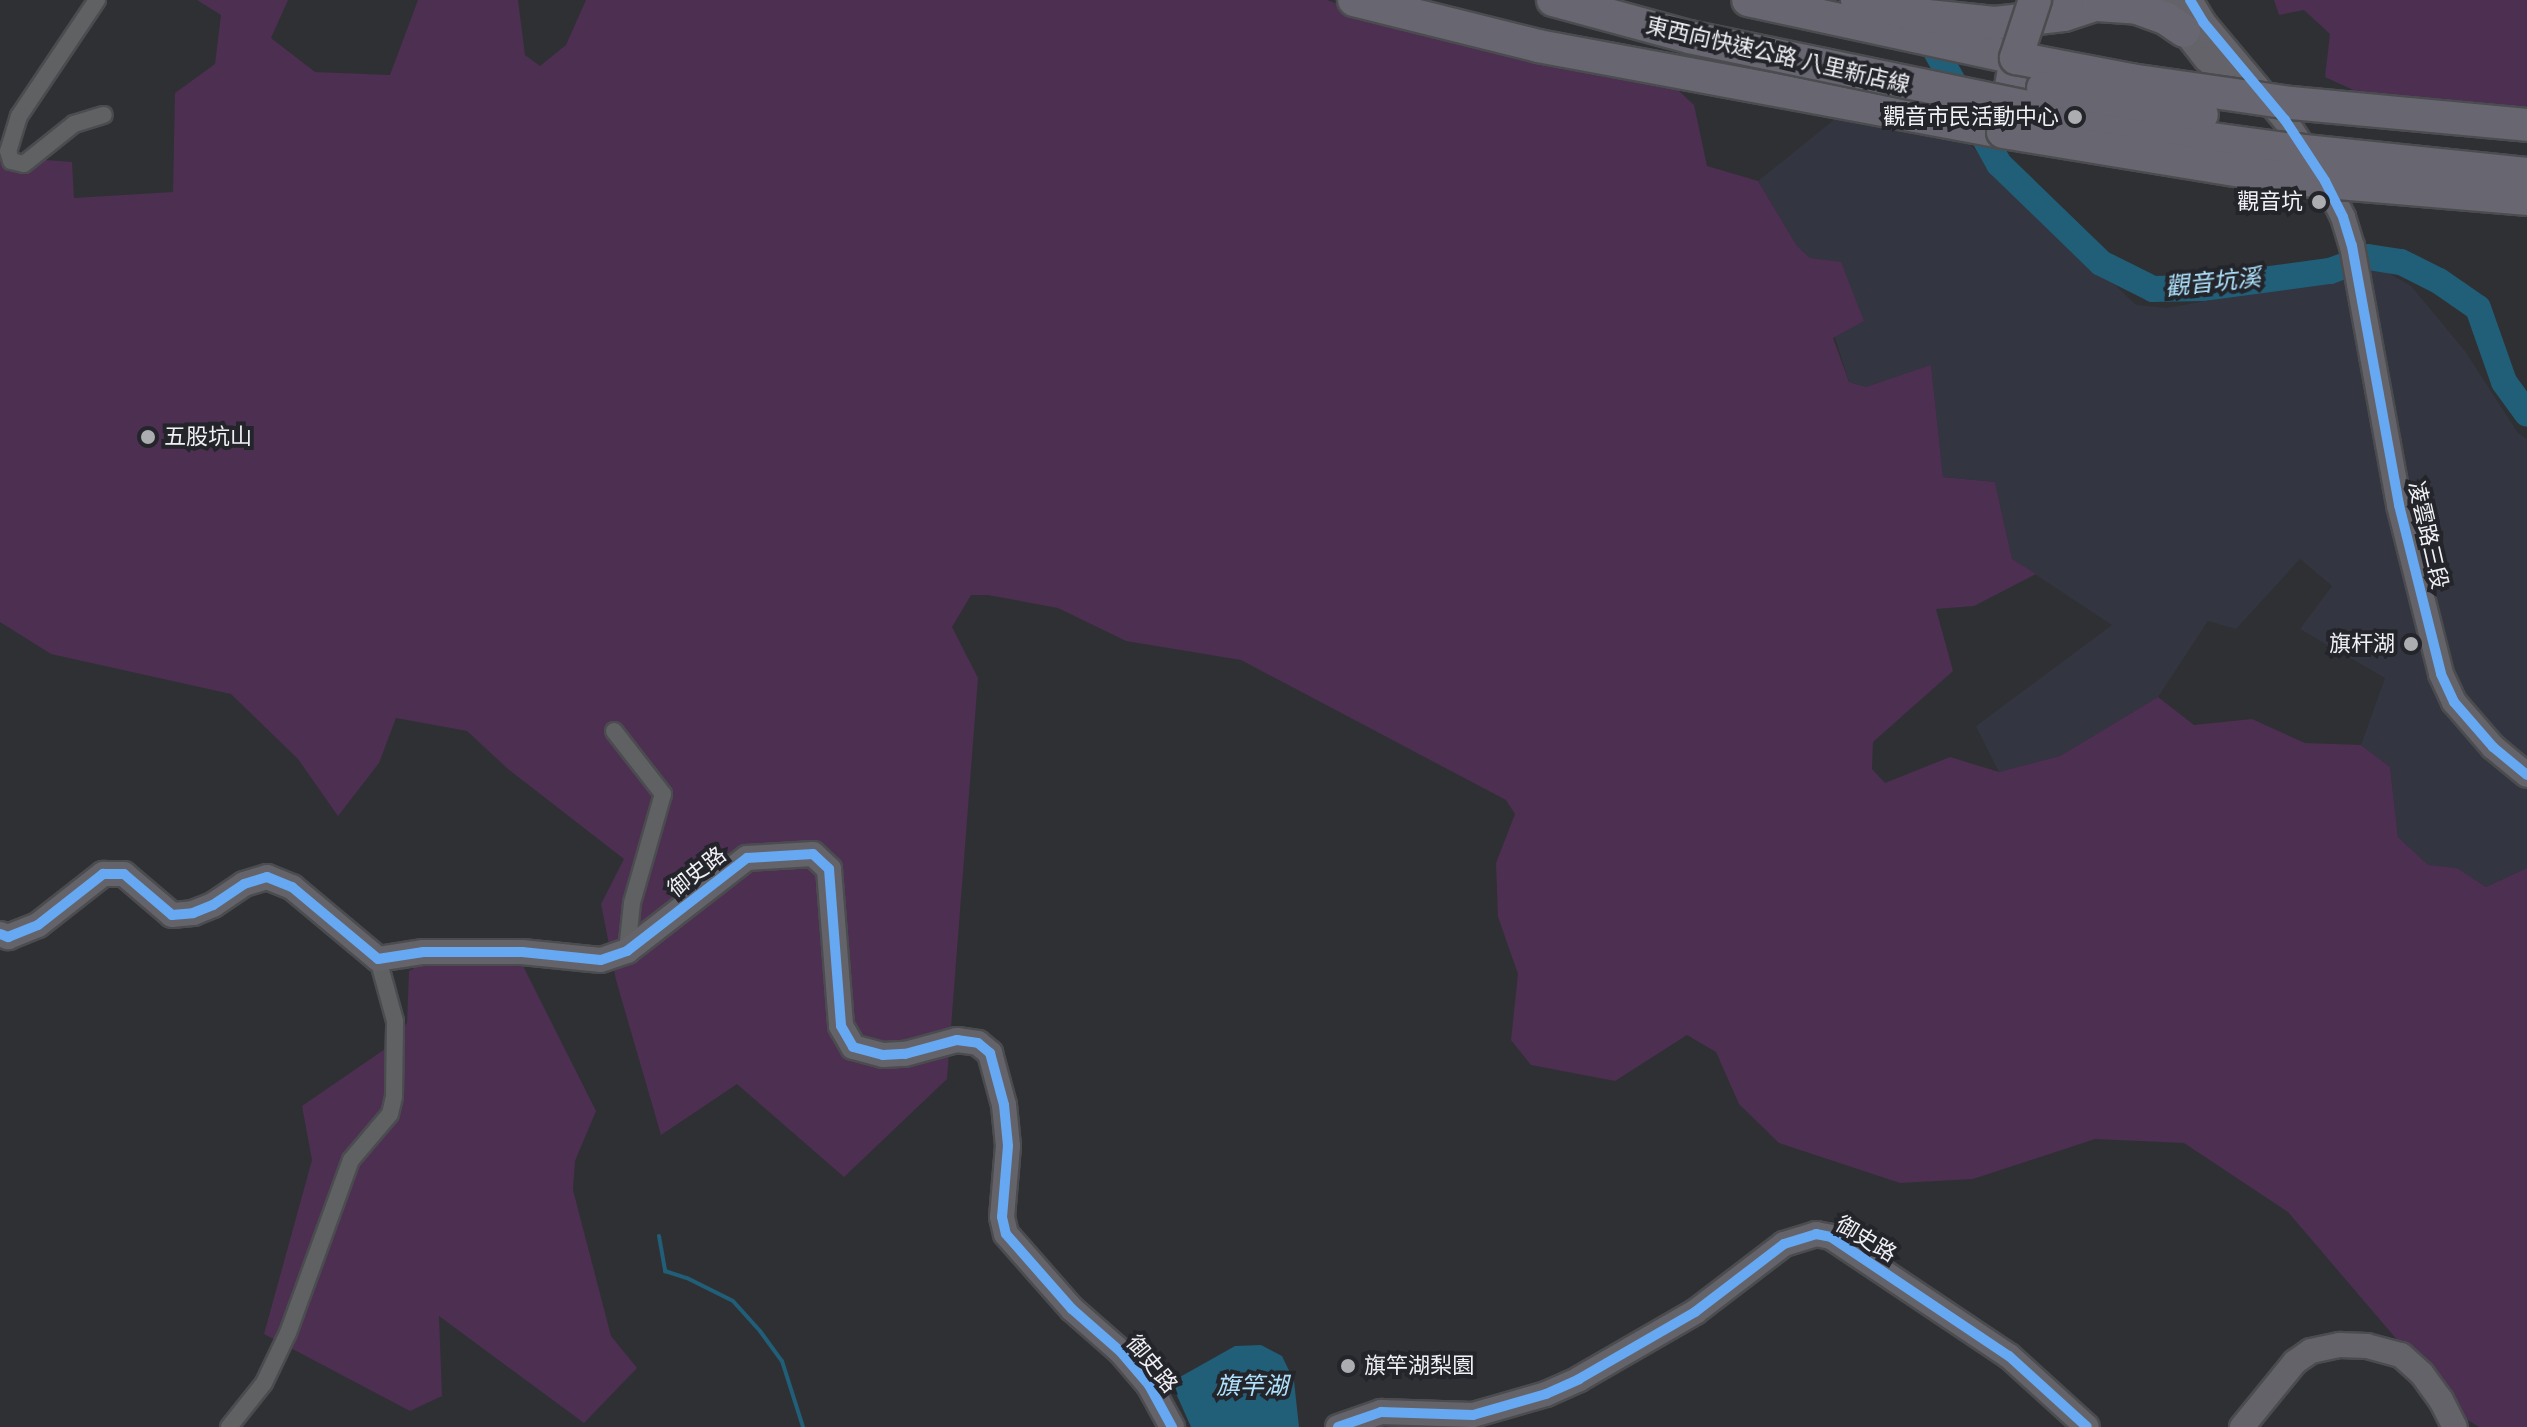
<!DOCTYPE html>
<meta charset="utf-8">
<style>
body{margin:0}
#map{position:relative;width:2527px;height:1427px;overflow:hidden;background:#2f3034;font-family:"Fira Sans","Noto Sans TC",sans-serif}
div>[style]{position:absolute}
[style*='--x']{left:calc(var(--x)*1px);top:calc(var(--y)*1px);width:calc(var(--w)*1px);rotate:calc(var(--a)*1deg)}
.built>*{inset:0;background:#333540}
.green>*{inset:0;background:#4c2f51}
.water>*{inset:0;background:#215e78}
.stream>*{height:4px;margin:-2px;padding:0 2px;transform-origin:2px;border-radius:2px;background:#215e78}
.river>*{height:26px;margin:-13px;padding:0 13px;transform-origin:13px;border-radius:13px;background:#215e78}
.roads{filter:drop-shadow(2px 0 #4b4c4f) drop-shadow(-2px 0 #4b4c4f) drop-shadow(0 2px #4b4c4f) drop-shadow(0 -2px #4b4c4f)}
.street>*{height:16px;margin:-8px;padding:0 8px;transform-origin:8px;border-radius:8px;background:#606163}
.secondary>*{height:24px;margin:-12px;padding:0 12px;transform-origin:12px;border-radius:12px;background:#646369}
.highway>*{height:32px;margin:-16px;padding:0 16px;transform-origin:16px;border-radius:16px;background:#686670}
.bridges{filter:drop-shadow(2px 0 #4b4c4f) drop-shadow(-2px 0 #4b4c4f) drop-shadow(0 2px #4b4c4f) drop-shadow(0 -2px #4b4c4f)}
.highway-bridge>*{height:32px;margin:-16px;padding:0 16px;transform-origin:16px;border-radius:16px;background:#686670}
.cycleway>*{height:10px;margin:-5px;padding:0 5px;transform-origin:5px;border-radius:5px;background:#66a8f1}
.dots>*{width:22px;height:22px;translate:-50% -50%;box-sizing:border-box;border:4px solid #24252b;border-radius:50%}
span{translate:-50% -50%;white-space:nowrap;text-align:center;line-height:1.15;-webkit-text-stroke:8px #24252b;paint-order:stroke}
.street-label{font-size:22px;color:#f0f0f5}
.poi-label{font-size:22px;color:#f0f0f5}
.right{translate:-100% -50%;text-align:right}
.left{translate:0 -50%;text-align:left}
.water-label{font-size:24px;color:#aee2fd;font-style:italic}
</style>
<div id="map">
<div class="built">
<div style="clip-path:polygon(1835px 119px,1968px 143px,2136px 305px,2167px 308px,2382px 269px,2411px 286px,2465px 351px,2518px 433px,2527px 439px,2527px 868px,2486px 887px,2457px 868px,2428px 866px,2398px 837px,2390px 767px,2361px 745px,2385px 678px,2300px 629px,2332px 586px,2300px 559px,2236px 629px,2208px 621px,2158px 697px,2060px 756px,1999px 772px,1976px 726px,2112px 625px,2012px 559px,1995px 482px,1943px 477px,1931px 366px,1866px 387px,1849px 382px,1810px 258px,1797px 246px,1758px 181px)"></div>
</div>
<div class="green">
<div style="clip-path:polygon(197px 0,288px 0,271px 38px,315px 72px,390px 75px,418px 0,518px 0,525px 55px,540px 66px,566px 45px,586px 0,1327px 0,1372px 17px,1665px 78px,1694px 105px,1707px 166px,1758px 181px,1797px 246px,1810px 258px,1841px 262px,1864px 321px,1833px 338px,1849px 382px,1866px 387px,1931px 365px,1943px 477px,1995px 482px,2012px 559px,2036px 574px,1974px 606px,1936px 609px,1953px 671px,1873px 742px,1872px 769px,1885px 783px,1950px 757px,1999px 772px,2060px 756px,2158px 697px,2194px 725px,2252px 719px,2305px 743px,2361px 745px,2390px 767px,2398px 837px,2428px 865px,2457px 868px,2486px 887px,2527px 868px,2527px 1427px,2479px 1427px,2463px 1417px,2288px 1212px,2184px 1143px,2095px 1139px,1973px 1179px,1900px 1183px,1779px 1143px,1739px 1104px,1716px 1052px,1687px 1035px,1615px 1081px,1531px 1065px,1511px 1040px,1518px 974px,1498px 917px,1496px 863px,1515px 814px,1506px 800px,1241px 660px,1126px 641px,1058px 608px,988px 595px,971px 595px,952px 627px,978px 678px,947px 1079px,844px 1177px,737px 1084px,661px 1135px,616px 980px,601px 904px,624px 859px,508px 769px,467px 731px,396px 718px,379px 763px,338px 816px,298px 759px,231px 694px,51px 654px,0 622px,0 143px,20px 158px,72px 162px,74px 198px,173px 192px,175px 93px,215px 64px,221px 15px)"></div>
<div style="clip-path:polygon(2274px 0,2527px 0,2527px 107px,2375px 100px,2325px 77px,2330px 34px,2304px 10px,2279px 15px)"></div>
<div style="clip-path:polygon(426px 961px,521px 962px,596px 1111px,575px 1161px,573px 1190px,611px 1336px,637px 1368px,584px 1423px,439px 1316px,442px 1396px,410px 1411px,264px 1334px,312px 1160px,302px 1106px,385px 1049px,407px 1023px,409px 971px)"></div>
</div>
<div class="water">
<div style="clip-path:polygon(1261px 1345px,1282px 1356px,1294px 1381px,1299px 1427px,1191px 1427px,1171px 1382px,1235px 1346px)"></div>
</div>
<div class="stream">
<div style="--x:659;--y:1236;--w:36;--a:80"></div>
<div style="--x:665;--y:1271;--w:23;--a:18"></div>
<div style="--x:687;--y:1278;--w:51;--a:26.6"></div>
<div style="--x:733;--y:1301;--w:40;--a:48"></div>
<div style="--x:760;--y:1331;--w:37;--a:54"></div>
<div style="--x:782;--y:1361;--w:69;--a:72.3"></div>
</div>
<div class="river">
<div style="--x:1923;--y:28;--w:156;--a:60.8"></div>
<div style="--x:1999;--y:164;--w:142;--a:44.1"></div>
<div style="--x:2101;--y:263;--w:58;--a:26.6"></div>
<div style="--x:2153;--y:289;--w:49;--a:-1.2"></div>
<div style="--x:2202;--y:288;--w:129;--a:-7.6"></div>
<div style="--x:2330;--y:271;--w:40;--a:-20.2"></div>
<div style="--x:2368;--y:257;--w:33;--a:9"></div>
<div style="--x:2401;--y:262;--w:42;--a:26.6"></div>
<div style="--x:2439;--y:281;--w:47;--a:34.7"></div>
<div style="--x:2478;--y:308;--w:78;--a:70.6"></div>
<div style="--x:2504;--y:382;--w:39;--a:54"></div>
</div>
<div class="roads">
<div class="street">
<div style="--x:97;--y:0;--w:140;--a:123.9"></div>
<div style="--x:19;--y:116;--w:37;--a:107"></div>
<div style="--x:8;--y:151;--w:10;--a:73"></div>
<div style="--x:11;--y:161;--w:13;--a:13"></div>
<div style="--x:24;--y:164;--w:64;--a:-38.7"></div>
<div style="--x:74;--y:124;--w:31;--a:-17"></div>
<div style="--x:614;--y:731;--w:80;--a:52.1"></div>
<div style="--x:663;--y:794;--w:113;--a:105.9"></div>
<div style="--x:632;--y:903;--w:48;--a:95.9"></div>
<div style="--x:229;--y:1427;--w:56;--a:-51.5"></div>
<div style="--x:264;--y:1383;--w:55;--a:-64.4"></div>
<div style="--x:288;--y:1333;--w:184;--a:-70"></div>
<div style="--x:351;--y:1160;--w:60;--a:-49.7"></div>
<div style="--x:390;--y:1114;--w:17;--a:-77"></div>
<div style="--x:394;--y:1097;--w:76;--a:-89.2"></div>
<div style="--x:395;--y:1021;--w:64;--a:-105.3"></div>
</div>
<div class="secondary">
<div style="--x:2166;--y:0;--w:36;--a:60"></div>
<div style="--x:2184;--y:31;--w:36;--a:52"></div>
<div style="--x:2206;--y:59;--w:60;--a:43"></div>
<div style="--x:2190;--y:0;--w:26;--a:59"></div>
<div style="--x:2203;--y:22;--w:128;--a:50.1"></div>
<div style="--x:2285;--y:120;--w:73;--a:56.7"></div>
<div style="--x:2325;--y:181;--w:40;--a:63.4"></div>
<div style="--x:2343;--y:217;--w:30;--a:73"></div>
<div style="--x:2352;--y:246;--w:263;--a:79.7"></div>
<div style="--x:2399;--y:505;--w:174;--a:76"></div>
<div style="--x:2441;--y:674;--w:31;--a:65"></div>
<div style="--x:2454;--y:702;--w:60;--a:49.1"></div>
<div style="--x:2493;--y:747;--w:44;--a:39.5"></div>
<div style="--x:0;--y:934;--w:9;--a:21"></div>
<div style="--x:8;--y:937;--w:32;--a:-22"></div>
<div style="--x:38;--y:925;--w:83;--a:-38.1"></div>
<div style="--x:103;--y:874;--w:21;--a:0"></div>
<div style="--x:124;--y:874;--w:63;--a:40.5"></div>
<div style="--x:172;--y:915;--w:21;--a:-5"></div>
<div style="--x:193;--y:913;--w:22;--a:-22"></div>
<div style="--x:213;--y:905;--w:37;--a:-34"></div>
<div style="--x:244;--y:884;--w:24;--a:-17"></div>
<div style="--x:267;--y:877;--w:27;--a:22"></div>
<div style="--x:292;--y:887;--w:112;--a:39.9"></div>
<div style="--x:378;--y:959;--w:46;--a:-8.8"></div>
<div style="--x:423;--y:952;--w:99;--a:0"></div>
<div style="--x:522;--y:952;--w:79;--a:5.8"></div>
<div style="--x:601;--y:960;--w:28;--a:-19"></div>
<div style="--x:627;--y:951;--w:152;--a:-37.8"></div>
<div style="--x:747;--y:858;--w:66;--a:-3.5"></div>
<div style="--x:813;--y:854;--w:22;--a:43"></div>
<div style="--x:829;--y:869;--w:157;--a:85.6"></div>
<div style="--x:841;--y:1026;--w:24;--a:60"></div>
<div style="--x:853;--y:1047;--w:31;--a:15"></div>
<div style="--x:883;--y:1055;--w:22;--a:-3"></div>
<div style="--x:905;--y:1054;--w:54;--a:-15.1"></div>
<div style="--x:957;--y:1040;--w:21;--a:8"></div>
<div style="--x:978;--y:1043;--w:16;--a:40"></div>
<div style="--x:990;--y:1053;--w:54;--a:74.9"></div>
<div style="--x:1004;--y:1105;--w:41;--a:84.4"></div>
<div style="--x:1008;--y:1146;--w:71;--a:94.8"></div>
<div style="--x:1002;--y:1217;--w:17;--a:77"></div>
<div style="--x:1006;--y:1234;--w:100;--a:48.7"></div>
<div style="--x:1072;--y:1309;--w:64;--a:41.2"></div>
<div style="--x:1120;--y:1351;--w:45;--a:49.5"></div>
<div style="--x:1149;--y:1385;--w:48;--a:61.3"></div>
<div style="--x:1338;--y:1427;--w:46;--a:-19.2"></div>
<div style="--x:1381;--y:1412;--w:92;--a:1.9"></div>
<div style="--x:1473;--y:1415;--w:76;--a:-16"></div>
<div style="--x:1546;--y:1394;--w:36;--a:-24"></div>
<div style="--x:1579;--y:1379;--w:134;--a:-30"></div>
<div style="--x:1695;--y:1312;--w:112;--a:-37.4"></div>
<div style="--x:1784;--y:1244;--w:34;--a:-17"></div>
<div style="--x:1816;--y:1234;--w:15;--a:11"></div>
<div style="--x:1831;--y:1237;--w:214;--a:33.8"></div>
<div style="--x:2009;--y:1356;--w:105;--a:42.3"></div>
<div style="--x:2242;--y:1427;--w:84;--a:-50.8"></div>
<div style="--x:2295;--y:1362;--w:19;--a:-35"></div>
<div style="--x:2311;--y:1351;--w:30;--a:-12"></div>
<div style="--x:2340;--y:1345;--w:27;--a:2"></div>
<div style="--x:2367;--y:1346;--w:35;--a:15"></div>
<div style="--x:2401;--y:1355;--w:28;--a:42"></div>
<div style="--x:2422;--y:1374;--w:32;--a:54"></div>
<div style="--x:2441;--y:1400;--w:30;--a:63"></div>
</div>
<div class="highway">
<div style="--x:1354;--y:0;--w:190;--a:14"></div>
<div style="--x:1538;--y:46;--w:473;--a:10.5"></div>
<div style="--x:2003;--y:132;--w:75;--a:-80"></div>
<div style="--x:2016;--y:58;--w:274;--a:-167.8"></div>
<div style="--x:1857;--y:0;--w:54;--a:15.1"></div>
<div style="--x:1909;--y:14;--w:86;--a:6"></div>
<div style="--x:1995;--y:23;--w:69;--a:-6.6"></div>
<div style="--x:2064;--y:15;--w:48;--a:-18.1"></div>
<div style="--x:2098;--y:5;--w:39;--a:4"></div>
<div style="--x:2137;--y:8;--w:30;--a:20"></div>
<div style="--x:2165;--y:18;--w:23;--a:34"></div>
</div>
</div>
<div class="bridges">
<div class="highway-bridge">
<div style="--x:1553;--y:0;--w:141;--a:15.2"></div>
<div style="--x:1689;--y:37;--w:445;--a:11.7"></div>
<div style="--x:2125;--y:127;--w:162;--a:7.8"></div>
<div style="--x:2285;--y:149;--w:243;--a:5.9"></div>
<div style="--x:2016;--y:58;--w:117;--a:10.8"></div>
<div style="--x:2131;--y:80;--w:162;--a:8.2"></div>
<div style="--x:2291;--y:103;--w:237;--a:5.3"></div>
<div style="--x:2016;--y:58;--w:61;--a:-71.9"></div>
<div style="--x:2043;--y:88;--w:161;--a:9.6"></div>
<div style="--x:2003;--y:132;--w:290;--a:9.3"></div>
<div style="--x:2289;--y:179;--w:239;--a:4.8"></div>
</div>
</div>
<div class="cycleway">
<div style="--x:2190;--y:0;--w:26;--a:59"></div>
<div style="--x:2203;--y:22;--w:128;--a:50.1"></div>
<div style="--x:2285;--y:120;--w:73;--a:56.7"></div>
<div style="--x:2325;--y:181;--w:40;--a:63.4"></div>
<div style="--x:2343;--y:217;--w:30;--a:73"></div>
<div style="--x:2352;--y:246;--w:263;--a:79.7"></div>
<div style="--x:2399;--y:505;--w:174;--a:76"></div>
<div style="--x:2441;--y:674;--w:31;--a:65"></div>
<div style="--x:2454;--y:702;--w:60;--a:49.1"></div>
<div style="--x:2493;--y:747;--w:44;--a:39.5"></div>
<div style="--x:0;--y:934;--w:9;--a:21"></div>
<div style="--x:8;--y:937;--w:32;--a:-22"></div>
<div style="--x:38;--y:925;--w:83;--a:-38.1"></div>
<div style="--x:103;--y:874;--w:21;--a:0"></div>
<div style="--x:124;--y:874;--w:63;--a:40.5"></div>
<div style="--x:172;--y:915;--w:21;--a:-5"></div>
<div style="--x:193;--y:913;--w:22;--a:-22"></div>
<div style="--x:213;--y:905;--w:37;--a:-34"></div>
<div style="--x:244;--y:884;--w:24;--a:-17"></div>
<div style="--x:267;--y:877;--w:27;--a:22"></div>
<div style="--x:292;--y:887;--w:112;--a:39.9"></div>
<div style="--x:378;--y:959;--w:46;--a:-8.8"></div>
<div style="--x:423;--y:952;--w:99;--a:0"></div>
<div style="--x:522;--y:952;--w:79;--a:5.8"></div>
<div style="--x:601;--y:960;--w:28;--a:-19"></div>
<div style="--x:627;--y:951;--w:152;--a:-37.8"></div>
<div style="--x:747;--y:858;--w:66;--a:-3.5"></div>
<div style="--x:813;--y:854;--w:22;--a:43"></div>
<div style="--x:829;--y:869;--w:157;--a:85.6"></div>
<div style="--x:841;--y:1026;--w:24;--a:60"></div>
<div style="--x:853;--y:1047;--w:31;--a:15"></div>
<div style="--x:883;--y:1055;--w:22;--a:-3"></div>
<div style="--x:905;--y:1054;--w:54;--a:-15.1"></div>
<div style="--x:957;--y:1040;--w:21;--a:8"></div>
<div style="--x:978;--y:1043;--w:16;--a:40"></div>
<div style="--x:990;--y:1053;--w:54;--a:74.9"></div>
<div style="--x:1004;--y:1105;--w:41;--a:84.4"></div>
<div style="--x:1008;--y:1146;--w:71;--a:94.8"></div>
<div style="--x:1002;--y:1217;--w:17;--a:77"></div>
<div style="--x:1006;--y:1234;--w:100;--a:48.7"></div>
<div style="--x:1072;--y:1309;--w:64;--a:41.2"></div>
<div style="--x:1120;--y:1351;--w:45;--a:49.5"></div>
<div style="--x:1149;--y:1385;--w:48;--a:61.3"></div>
<div style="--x:1338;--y:1427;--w:46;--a:-19.2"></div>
<div style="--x:1381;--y:1412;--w:92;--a:1.9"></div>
<div style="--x:1473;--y:1415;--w:76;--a:-16"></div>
<div style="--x:1546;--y:1394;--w:36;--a:-24"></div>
<div style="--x:1579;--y:1379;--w:134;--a:-30"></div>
<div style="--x:1695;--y:1312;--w:112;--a:-37.4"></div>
<div style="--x:1784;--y:1244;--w:34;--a:-17"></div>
<div style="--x:1816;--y:1234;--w:15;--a:11"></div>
<div style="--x:1831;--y:1237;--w:214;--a:33.8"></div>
<div style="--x:2009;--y:1356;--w:105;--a:42.3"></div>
</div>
<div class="dots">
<div style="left:2075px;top:117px;background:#acadb1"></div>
<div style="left:2319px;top:202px;background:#acadb1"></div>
<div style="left:148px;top:437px;background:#acadb1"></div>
<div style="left:2411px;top:644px;background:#acadb1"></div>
<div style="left:1348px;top:1366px;background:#acadb1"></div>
</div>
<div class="street-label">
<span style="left:1778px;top:55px;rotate:13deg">東西向快速公路 八里新店線</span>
<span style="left:2428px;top:535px;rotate:77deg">凌雲路三段</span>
<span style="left:697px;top:872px;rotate:-38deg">御史路</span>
<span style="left:1866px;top:1239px;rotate:31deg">御史路</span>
<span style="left:1152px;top:1364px;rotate:51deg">御史路</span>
</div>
<div class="poi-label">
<span class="right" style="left:2059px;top:117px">觀音市民活動中心</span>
<span class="right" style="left:2303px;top:202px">觀音坑</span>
<span class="left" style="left:164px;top:437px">五股坑山</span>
<span class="right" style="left:2395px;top:644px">旗杆湖</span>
<span class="left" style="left:1364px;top:1366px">旗竿湖梨園</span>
</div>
<div class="water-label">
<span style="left:2213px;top:283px;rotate:-6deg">觀音坑溪</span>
<span style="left:1252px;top:1387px">旗竿湖</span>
</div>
</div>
